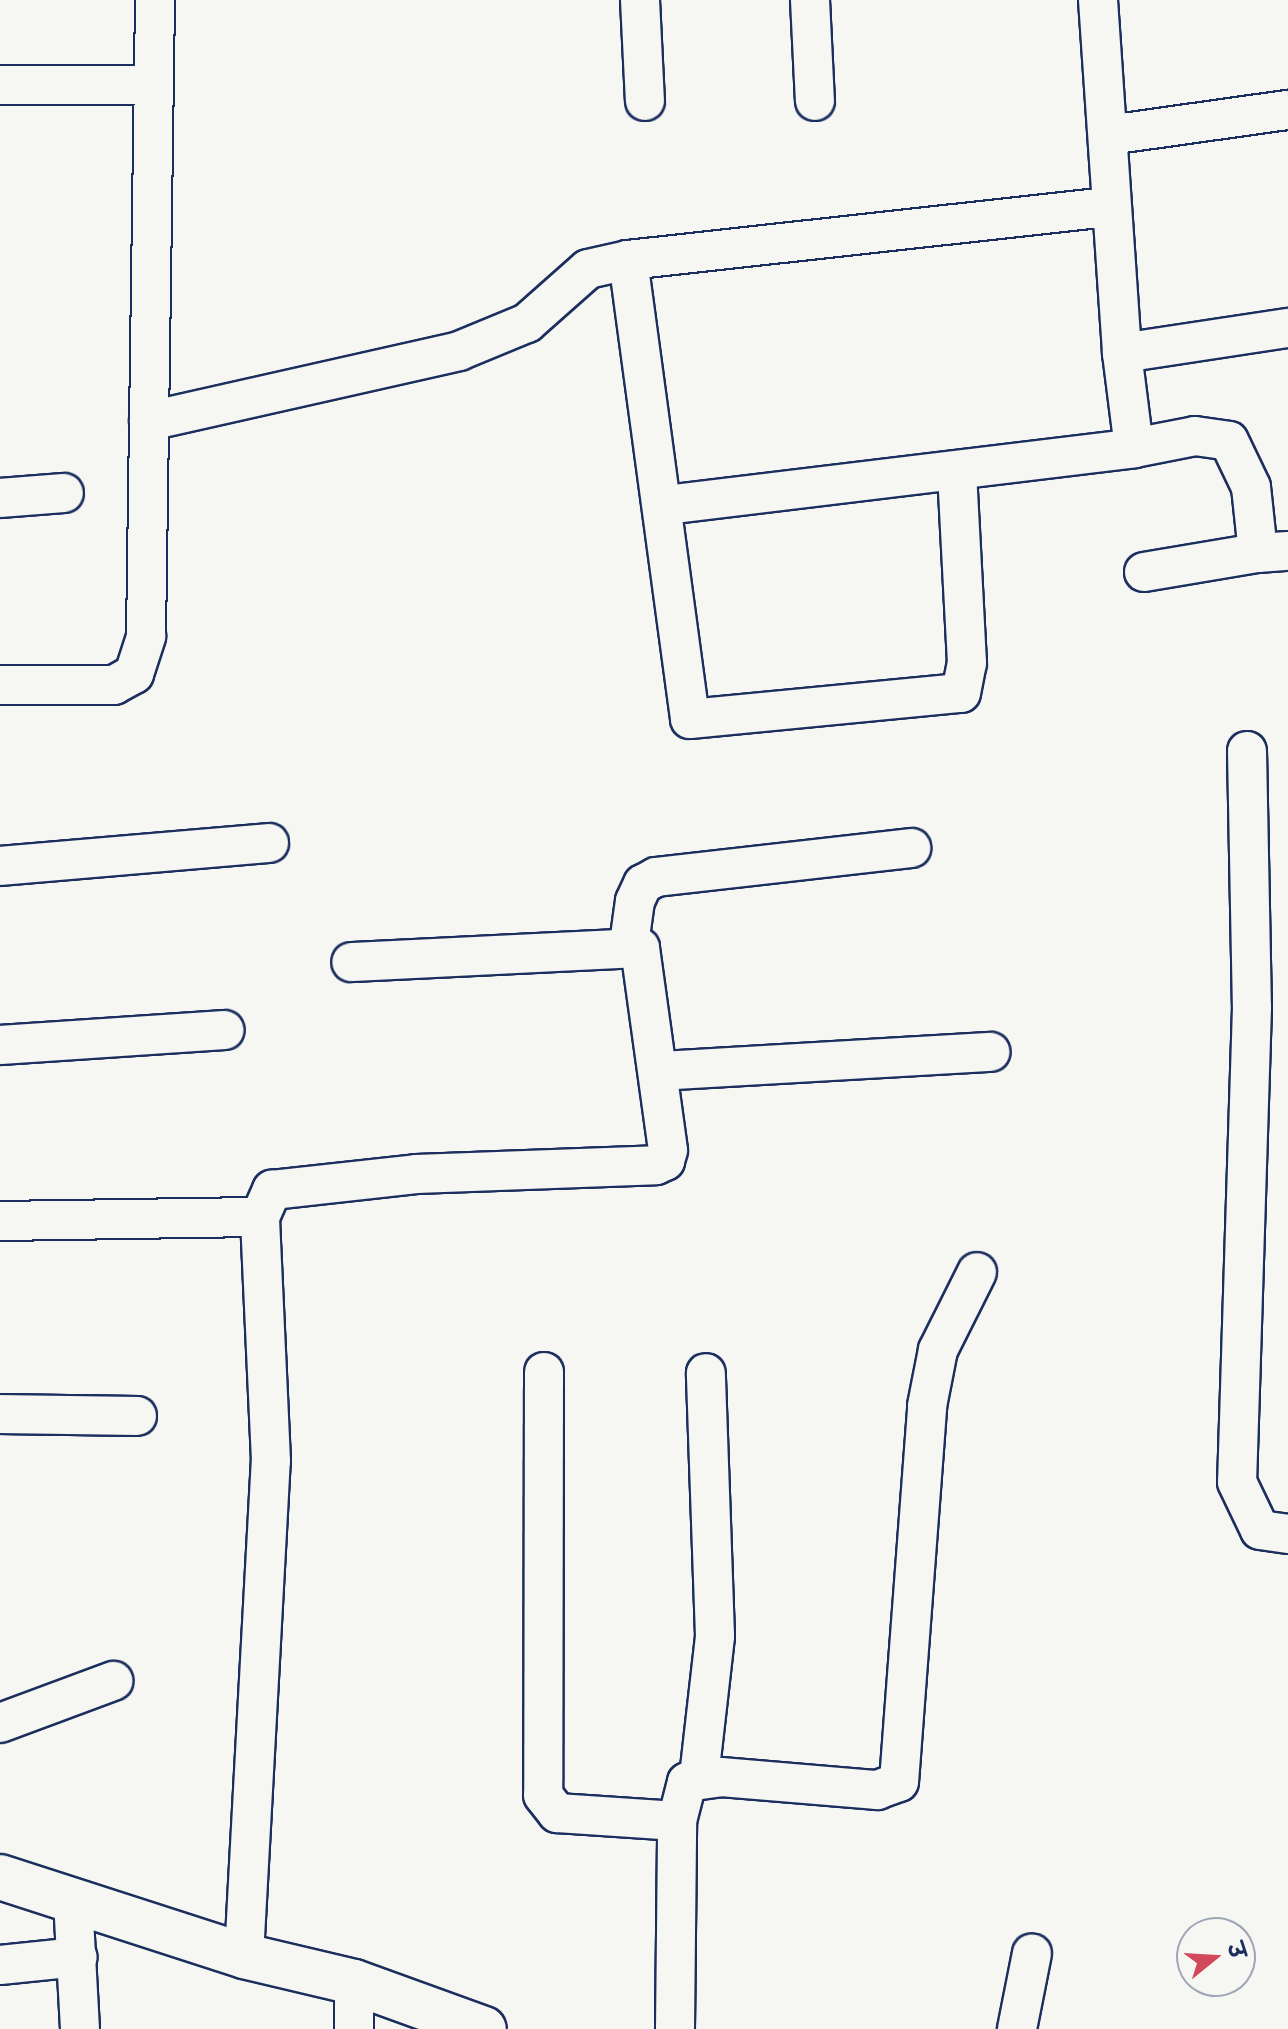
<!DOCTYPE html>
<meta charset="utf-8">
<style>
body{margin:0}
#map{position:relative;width:1288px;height:2029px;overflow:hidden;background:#f6f6f2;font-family:"Patrick Hand","Playpen Sans Deva",sans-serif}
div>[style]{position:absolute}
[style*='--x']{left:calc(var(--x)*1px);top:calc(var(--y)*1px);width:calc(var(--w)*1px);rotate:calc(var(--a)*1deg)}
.roads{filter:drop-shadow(2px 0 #1b2f5e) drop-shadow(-2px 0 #1b2f5e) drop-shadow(0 2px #1b2f5e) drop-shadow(0 -2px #1b2f5e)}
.minor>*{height:38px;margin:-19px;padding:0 19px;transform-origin:19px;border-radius:19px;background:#f6f6f2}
.tertiary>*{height:44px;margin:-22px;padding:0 22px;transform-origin:22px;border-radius:22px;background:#f6f6f2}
span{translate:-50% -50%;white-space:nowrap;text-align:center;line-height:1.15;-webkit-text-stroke:6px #f6f6f2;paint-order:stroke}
.north{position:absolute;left:1176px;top:1917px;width:80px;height:80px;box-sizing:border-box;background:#f6f6f2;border:2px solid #9ea6b7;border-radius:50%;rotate:72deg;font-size:22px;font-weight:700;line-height:32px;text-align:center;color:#1b2f5e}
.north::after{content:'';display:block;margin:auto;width:28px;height:36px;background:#d1495b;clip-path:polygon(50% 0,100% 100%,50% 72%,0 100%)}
</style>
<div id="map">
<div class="roads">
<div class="minor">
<div style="--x:640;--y:0;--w:101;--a:87.2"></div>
<div style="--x:810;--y:0;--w:101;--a:87.2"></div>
<div style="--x:1098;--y:0;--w:354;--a:86.1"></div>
<div style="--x:1122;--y:353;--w:96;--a:82.8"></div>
<div style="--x:1134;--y:448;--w:62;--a:-11.1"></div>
<div style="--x:1195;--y:436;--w:34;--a:8"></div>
<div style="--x:1229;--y:441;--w:51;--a:64.4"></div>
<div style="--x:1251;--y:487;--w:66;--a:83.9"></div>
<div style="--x:1258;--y:553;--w:30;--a:-4"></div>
<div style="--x:0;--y:85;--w:153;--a:0"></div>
<div style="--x:1109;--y:135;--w:181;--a:-8"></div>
<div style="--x:628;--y:260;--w:463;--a:82.3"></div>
<div style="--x:690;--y:719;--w:272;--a:-5.5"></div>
<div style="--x:961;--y:693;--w:31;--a:-79"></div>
<div style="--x:967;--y:663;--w:190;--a:-93"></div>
<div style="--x:1122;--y:353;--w:168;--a:-8.6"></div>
<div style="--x:149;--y:421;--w:318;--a:-12.7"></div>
<div style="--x:459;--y:351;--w:74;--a:-22.4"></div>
<div style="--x:527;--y:323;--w:81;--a:-41.5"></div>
<div style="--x:588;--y:269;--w:41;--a:-12.7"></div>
<div style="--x:628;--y:260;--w:486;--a:-6.3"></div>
<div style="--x:0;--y:498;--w:64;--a:-4.5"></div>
<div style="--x:665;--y:505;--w:472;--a:-6.9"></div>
<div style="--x:1144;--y:572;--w:116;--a:-9.5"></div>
<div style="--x:0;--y:685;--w:114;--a:0"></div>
<div style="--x:114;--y:685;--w:23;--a:-29"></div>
<div style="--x:134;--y:674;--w:40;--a:-72"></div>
<div style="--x:146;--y:636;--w:636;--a:-89.19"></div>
<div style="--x:1247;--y:751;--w:256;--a:88.9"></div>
<div style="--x:1252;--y:1007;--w:475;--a:91.8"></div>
<div style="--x:1237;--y:1482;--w:53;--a:64.4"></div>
<div style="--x:1260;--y:1530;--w:28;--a:8"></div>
<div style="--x:0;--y:866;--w:270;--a:-4.9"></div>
<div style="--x:629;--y:944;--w:43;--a:-82.1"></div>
<div style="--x:635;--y:901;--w:19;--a:-65"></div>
<div style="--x:643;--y:884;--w:15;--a:-28"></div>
<div style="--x:656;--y:877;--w:257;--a:-6.5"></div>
<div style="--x:0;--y:1045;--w:225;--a:-3.8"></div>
<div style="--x:659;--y:1071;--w:332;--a:-3.3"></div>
<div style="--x:0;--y:1221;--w:260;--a:-0.9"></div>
<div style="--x:544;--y:1372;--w:423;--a:90.1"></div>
<div style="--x:543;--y:1795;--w:23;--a:52"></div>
<div style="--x:557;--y:1813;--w:120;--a:3.8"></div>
<div style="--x:0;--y:1414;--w:137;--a:0.8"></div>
<div style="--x:0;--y:1723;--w:121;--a:-20.4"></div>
<div style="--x:699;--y:1777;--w:142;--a:-83.5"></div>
<div style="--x:715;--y:1636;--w:263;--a:-92"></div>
<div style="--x:73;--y:1900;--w:129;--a:86.9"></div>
<div style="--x:244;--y:1956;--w:496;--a:-86.9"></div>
<div style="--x:271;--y:1461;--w:244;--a:-92.6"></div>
<div style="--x:260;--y:1217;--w:30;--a:-66"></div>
<div style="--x:272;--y:1190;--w:145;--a:-6.3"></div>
<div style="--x:416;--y:1174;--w:240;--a:-2.1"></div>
<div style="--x:656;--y:1165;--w:10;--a:-24"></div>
<div style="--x:665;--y:1161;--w:11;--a:-75"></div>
<div style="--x:668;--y:1150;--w:204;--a:-97.9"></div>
<div style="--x:640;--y:948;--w:289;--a:177.2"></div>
<div style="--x:0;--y:1965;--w:78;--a:-5.9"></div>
<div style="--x:354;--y:1982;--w:47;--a:90"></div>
<div style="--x:675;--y:2029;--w:208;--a:-89.4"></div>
<div style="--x:677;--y:1821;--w:40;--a:-75.6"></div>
<div style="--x:687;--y:1782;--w:34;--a:-8"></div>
<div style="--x:721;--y:1777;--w:157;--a:4.8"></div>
<div style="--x:877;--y:1790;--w:23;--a:-20"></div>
<div style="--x:899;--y:1782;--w:377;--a:-85.7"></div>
<div style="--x:927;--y:1406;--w:57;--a:-78.9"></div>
<div style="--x:938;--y:1350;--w:87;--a:-63.4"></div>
<div style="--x:1017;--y:2029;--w:77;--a:-78.8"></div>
</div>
<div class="tertiary">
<div style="--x:0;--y:1877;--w:256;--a:17.9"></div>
<div style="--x:244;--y:1956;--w:113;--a:13.3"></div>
<div style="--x:354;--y:1982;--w:138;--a:19.9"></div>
</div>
</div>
<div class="north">उ</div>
</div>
